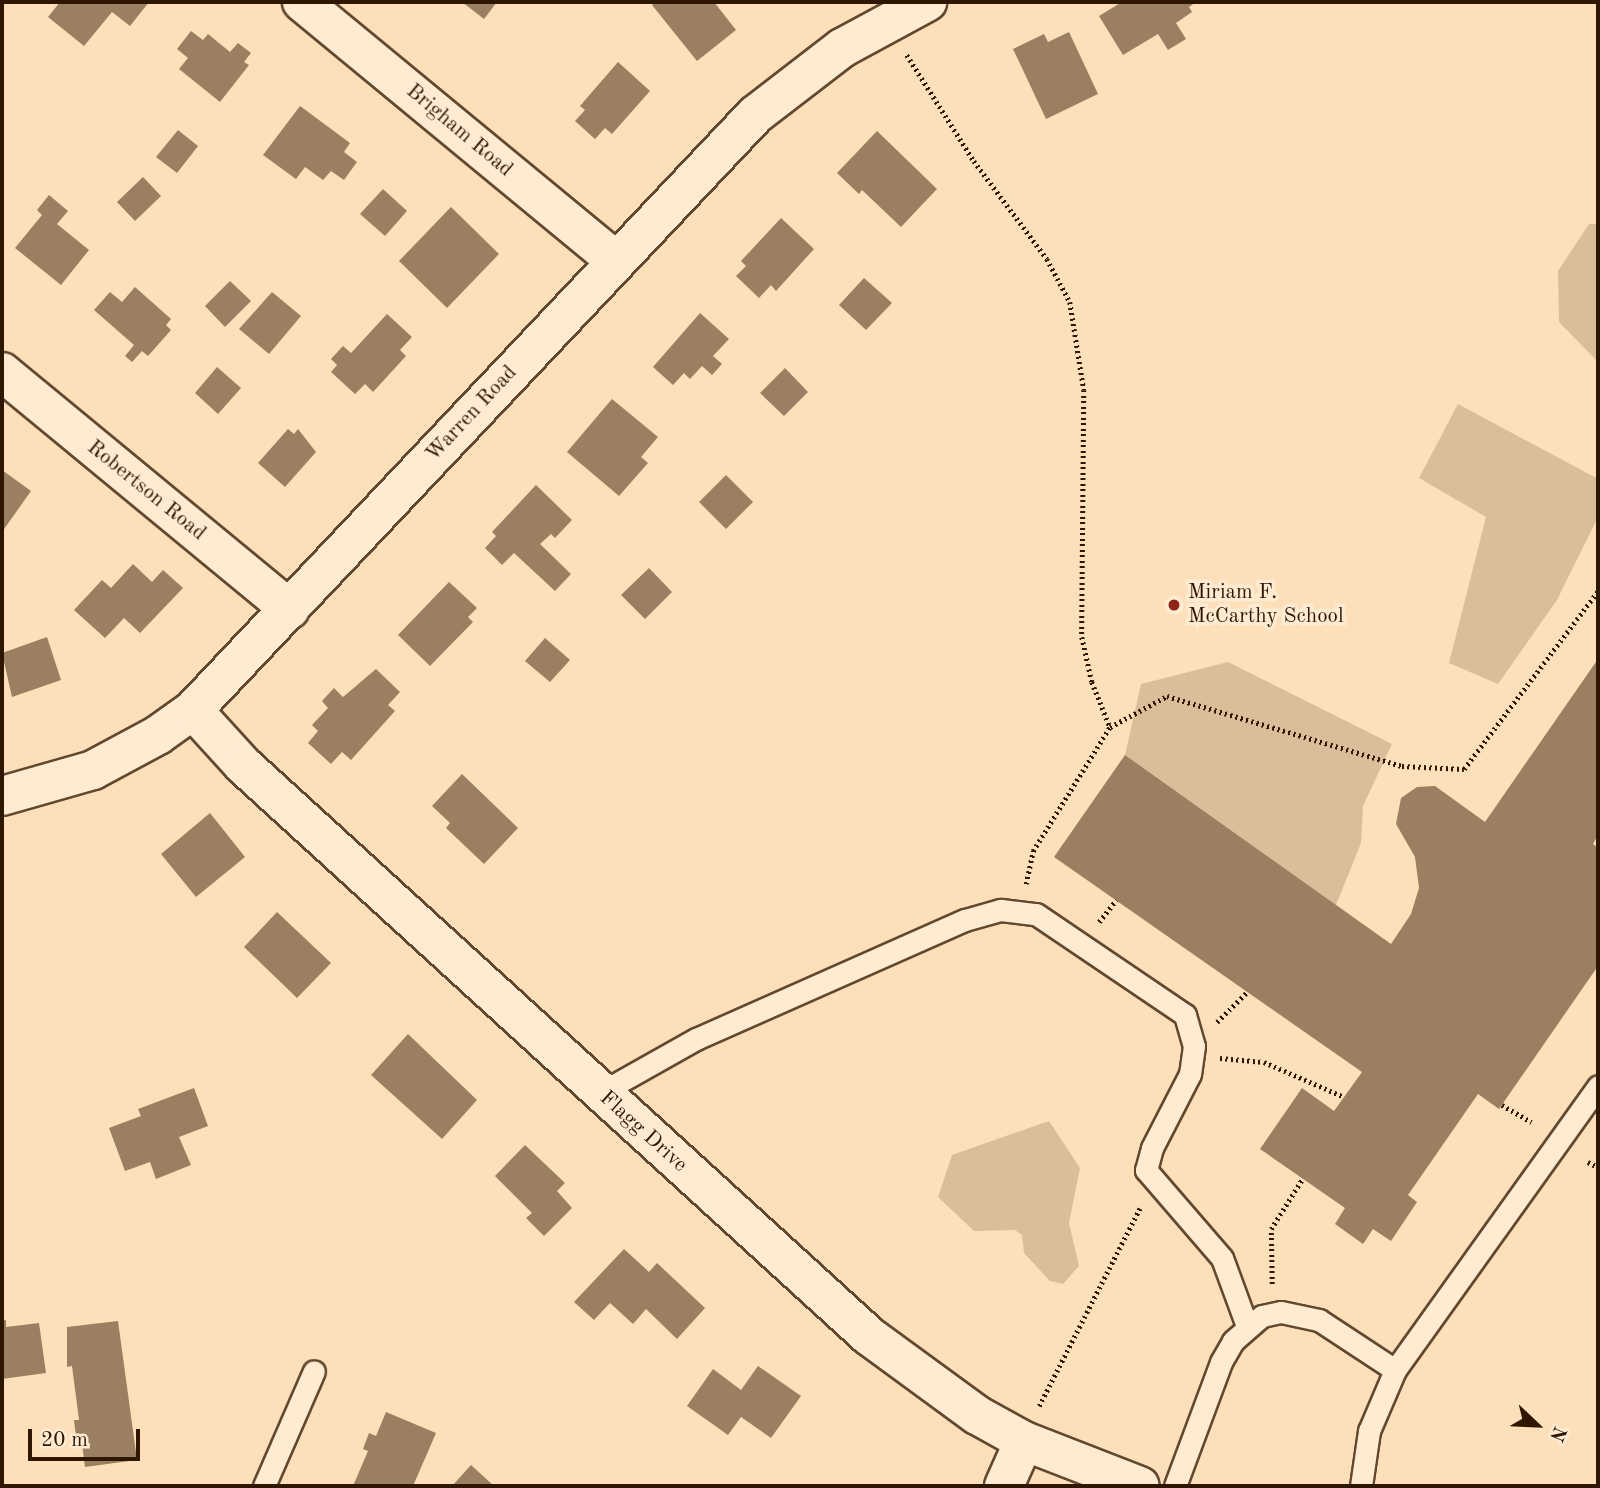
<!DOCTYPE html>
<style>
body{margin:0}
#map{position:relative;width:1600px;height:1488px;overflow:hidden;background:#fde0b9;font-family:"Old Standard TT",serif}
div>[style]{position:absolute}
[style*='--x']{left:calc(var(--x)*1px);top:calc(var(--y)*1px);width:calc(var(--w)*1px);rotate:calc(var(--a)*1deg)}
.green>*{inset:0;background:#dabe9a}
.building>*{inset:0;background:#9a7f60}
.path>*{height:4.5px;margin-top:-2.25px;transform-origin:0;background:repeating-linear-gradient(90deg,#2e1600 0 2px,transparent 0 5.5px)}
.roads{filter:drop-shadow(2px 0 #62482e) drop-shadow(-2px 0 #62482e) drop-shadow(0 2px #62482e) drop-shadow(0 -2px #62482e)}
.service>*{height:21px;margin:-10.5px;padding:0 10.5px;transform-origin:10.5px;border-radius:10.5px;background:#feebd2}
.minor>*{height:38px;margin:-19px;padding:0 19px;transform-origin:19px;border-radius:19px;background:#feebd2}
.tertiary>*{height:38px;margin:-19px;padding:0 19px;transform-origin:19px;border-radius:19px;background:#feebd2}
.dots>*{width:19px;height:19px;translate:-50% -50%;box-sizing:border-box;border:4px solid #feebd2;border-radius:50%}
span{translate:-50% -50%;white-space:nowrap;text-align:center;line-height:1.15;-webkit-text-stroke:7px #feebd2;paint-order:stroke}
.street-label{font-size:21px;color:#2e1600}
.poi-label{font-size:21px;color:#2e1600}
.left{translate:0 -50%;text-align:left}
.frame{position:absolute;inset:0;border:4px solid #2e1600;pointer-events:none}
.north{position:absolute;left:1502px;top:1390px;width:70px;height:70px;-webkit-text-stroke:5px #feebd2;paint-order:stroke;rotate:113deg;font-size:19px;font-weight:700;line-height:28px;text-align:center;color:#2e1600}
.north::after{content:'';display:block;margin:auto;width:24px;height:32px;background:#2e1600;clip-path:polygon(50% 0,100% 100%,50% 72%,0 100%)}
.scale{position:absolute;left:28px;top:1429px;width:112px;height:32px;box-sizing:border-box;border:4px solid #2e1600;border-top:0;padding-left:9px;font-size:21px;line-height:24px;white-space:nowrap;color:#2e1600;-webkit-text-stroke:5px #feebd2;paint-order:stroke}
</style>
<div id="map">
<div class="green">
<div style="clip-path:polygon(1589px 224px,1598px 224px,1598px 362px,1559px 322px,1558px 271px)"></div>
<div style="clip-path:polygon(1458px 404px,1598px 479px,1598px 517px,1557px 600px,1498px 684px,1449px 663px,1486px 517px,1419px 478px)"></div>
<div style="clip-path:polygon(1228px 662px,1392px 744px,1363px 806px,1361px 843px,1336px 905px,1125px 755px,1141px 684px)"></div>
<div style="clip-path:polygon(1049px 1121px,1080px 1168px,1069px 1223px,1079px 1266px,1063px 1284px,1050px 1281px,1024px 1253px,1022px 1235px,1015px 1230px,974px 1231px,938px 1197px,952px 1155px)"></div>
</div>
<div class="building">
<div style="clip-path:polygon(60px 2px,149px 2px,130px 26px,112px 12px,84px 46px,48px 17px)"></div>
<div style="clip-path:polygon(462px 2px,497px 2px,484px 19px)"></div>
<div style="clip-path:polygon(656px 2px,714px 2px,736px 30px,697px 61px,652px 5px)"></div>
<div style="clip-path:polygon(1122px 2px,1196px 2px,1189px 7px,1192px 12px,1176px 23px,1186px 39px,1168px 50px,1158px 34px,1123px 55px,1099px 16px)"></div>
<div style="clip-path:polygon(191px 31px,203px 40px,208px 34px,230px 52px,238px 43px,251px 53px,244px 62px,249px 65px,220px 102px,179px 69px,188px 58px,177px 49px)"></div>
<div style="clip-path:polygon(1069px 32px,1098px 94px,1046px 119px,1013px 49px,1044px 34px,1048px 42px)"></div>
<div style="clip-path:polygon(618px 62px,650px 91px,612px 134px,605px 128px,595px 139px,575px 121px,585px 110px,580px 106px)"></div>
<div style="clip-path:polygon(300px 106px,350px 143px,344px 152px,357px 162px,344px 180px,331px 171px,323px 180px,305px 167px,296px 179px,263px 155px)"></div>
<div style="clip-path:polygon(178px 130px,198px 146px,177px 173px,156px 157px)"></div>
<div style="clip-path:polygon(877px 131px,937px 189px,901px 227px,862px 190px,859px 194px,837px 173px)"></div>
<div style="clip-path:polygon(143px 177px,161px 196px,135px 221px,117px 202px)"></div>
<div style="clip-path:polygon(383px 189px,407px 211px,385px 236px,360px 214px)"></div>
<div style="clip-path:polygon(49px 195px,68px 211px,57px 224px,89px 250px,61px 285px,15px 248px,42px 215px,37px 210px)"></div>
<div style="clip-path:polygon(451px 207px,499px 254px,447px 308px,399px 261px)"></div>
<div style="clip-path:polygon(781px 218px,814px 249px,776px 291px,771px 285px,759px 298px,736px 276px,746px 266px,741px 261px)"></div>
<div style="clip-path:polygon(864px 278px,892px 303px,866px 330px,839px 305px)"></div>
<div style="clip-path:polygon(230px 281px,251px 301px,225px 327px,205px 306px)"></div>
<div style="clip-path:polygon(135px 287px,171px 319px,166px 325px,171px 330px,148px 356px,142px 351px,132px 362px,125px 356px,134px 345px,94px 310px,110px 292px,122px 302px)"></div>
<div style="clip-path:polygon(272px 292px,301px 316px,269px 354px,239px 329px)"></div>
<div style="clip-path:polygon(700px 313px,729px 339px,713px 356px,722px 364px,712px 375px,702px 366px,690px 379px,684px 373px,673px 385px,653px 367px)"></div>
<div style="clip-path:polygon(387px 314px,412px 337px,400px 350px,406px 356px,373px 392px,365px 384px,355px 394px,331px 372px,337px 365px,331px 359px,343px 346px,351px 353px)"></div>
<div style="clip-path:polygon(217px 367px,241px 388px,218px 414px,195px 393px)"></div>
<div style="clip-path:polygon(785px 368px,808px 392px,784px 416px,760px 393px)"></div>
<div style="clip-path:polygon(612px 399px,658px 437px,641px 457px,648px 463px,619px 496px,567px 452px)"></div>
<div style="clip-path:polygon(288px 429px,294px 434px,298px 429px,316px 452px,285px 487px,258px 463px)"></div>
<div style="clip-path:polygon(2px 470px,31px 491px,2px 532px)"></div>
<div style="clip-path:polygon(726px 475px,753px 502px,726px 529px,699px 502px)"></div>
<div style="clip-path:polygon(536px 485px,572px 520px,555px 538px,551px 534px,540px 544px,571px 574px,555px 591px,514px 553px,502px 565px,485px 548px,496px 536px,492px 532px)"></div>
<div style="clip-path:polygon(133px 564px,152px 582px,163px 570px,183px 588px,140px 633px,124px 618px,105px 638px,74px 610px,102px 580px,111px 588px)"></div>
<div style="clip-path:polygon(649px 568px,672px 592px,645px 619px,621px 595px)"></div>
<div style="clip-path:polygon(449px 582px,477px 608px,468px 617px,473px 622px,430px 666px,398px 635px)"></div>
<div style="clip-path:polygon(47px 637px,61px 680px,12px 697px,2px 653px)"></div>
<div style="clip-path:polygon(545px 638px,570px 660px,550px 682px,525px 661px)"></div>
<div style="clip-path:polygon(1598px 659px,1598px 835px,1593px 844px,1598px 848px,1598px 966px,1499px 1109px,1478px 1094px,1408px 1195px,1417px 1202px,1391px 1241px,1373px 1229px,1363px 1244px,1335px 1224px,1345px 1208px,1260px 1149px,1302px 1088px,1334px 1111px,1362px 1072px,1054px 857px,1125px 755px,1391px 944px,1411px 914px,1419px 888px,1415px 857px,1396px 824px,1401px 798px,1417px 787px,1435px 786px,1485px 822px)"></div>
<div style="clip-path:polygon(376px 669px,400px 692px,388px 705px,395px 711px,351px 760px,342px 752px,331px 764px,308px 743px,318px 731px,312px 725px,328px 708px,322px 701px,334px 688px,343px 697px)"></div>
<div style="clip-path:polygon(462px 774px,518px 828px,484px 864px,446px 828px,450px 823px,432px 806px)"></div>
<div style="clip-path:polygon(210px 813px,245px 857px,196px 897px,161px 854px)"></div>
<div style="clip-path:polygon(277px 912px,331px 963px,297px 998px,244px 947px)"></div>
<div style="clip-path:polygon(408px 1034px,477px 1100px,442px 1139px,371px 1075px)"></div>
<div style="clip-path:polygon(194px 1088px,208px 1126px,179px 1137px,191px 1165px,156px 1179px,150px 1162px,125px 1171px,109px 1128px,141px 1116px,138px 1109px)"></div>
<div style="clip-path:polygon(525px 1145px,565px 1183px,557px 1191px,572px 1208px,544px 1236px,526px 1218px,532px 1213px,495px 1176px)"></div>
<div style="clip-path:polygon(624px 1249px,649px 1272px,657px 1263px,705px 1308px,677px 1339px,646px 1309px,633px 1324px,610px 1303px,594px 1320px,574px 1302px)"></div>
<div style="clip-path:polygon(6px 1320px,6px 1327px,39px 1323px,46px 1373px,2px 1379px,2px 1321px)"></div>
<div style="clip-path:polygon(118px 1321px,137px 1460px,85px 1467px,81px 1436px,76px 1437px,74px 1420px,79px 1420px,72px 1366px,67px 1367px,67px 1327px)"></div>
<div style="clip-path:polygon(758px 1366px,801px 1396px,771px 1438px,741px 1417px,728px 1435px,687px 1406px,713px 1369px,741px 1390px)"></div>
<div style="clip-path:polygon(386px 1412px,436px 1433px,413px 1486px,353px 1486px,368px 1451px,363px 1449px,369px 1433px,376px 1436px)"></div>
<div style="clip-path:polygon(471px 1465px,494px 1486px,452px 1486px)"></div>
</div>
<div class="path">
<div style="--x:907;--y:55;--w:125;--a:57.7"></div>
<div style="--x:974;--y:161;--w:122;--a:53.3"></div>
<div style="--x:1047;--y:259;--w:49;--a:61.9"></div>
<div style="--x:1070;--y:302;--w:89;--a:81"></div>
<div style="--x:1084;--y:390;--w:247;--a:90.5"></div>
<div style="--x:1082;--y:637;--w:46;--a:77.5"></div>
<div style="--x:1092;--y:682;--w:48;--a:68.2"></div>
<div style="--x:1026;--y:884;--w:34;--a:-78"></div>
<div style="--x:1033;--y:851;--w:146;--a:-58.2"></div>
<div style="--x:1110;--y:727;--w:65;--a:-28.5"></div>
<div style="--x:1167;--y:696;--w:245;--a:16.6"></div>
<div style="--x:1402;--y:766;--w:62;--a:2.8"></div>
<div style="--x:1464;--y:769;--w:223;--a:-53"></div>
<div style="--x:1099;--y:922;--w:28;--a:-52"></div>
<div style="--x:1217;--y:1022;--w:41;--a:-45"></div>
<div style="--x:1220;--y:1058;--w:44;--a:5.2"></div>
<div style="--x:1264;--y:1062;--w:87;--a:23.6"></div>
<div style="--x:1502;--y:1105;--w:34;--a:30"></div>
<div style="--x:1588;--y:1162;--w:11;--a:27"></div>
<div style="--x:1272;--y:1284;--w:55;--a:-91"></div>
<div style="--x:1271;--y:1229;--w:60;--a:-57.9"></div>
<div style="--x:1039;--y:1406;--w:222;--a:-63"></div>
</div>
<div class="roads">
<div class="service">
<div style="--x:600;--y:1093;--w:110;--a:-29.4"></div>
<div style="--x:696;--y:1039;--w:294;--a:-23.9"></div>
<div style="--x:965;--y:920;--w:37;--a:-16"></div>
<div style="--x:1001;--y:910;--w:35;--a:7"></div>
<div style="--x:1036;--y:914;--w:180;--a:34.1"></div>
<div style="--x:1185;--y:1015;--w:32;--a:74"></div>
<div style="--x:1194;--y:1046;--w:28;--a:98"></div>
<div style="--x:1190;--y:1074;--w:83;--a:117.2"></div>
<div style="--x:1152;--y:1148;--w:23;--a:105"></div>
<div style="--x:1146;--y:1170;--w:116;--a:49.2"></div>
<div style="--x:1222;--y:1258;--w:72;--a:69.8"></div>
<div style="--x:264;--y:1486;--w:125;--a:-66.5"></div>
<div style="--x:1175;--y:1486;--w:132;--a:-69.6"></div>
<div style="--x:1221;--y:1362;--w:24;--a:-60"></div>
<div style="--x:1233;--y:1341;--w:38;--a:-41"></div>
<div style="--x:1262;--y:1316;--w:19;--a:-12"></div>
<div style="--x:1281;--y:1312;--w:39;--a:12"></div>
<div style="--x:1319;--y:1320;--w:91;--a:33.3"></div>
<div style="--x:1361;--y:1486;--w:56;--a:-81.7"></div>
<div style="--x:1369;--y:1431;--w:66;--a:-66.9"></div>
<div style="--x:1395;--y:1370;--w:349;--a:-54.4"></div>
</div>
<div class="minor">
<div style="--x:302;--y:2;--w:407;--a:39.5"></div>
<div style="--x:2;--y:372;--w:373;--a:39.5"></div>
<div style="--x:193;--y:710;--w:74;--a:47.7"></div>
<div style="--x:243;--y:765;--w:847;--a:42.37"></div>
<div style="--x:869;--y:1336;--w:134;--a:36.2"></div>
<div style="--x:977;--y:1415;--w:54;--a:29"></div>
<div style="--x:1024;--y:1441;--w:124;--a:21.2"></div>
<div style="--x:1004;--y:1486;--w:49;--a:-66"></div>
</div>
<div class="tertiary">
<div style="--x:2;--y:796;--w:95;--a:-15.9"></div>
<div style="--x:93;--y:770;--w:74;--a:-28.3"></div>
<div style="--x:158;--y:735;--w:43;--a:-35.5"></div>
<div style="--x:193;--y:710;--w:818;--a:-46.63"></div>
<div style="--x:755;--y:115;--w:110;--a:-37.6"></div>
<div style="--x:842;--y:48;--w:97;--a:-28.4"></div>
</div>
</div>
<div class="dots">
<div style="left:1174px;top:605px;background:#8f2418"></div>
</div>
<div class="street-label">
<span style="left:459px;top:131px;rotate:40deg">Brigham Road</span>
<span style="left:472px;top:414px;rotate:-47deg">Warren Road</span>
<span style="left:146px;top:491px;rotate:39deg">Robertson Road</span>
<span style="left:643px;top:1132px;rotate:42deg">Flagg Drive</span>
</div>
<div class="poi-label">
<span class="left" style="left:1188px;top:605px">Miriam F.<br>McCarthy School</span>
</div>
<div class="frame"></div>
<div class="north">N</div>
<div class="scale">20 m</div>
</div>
